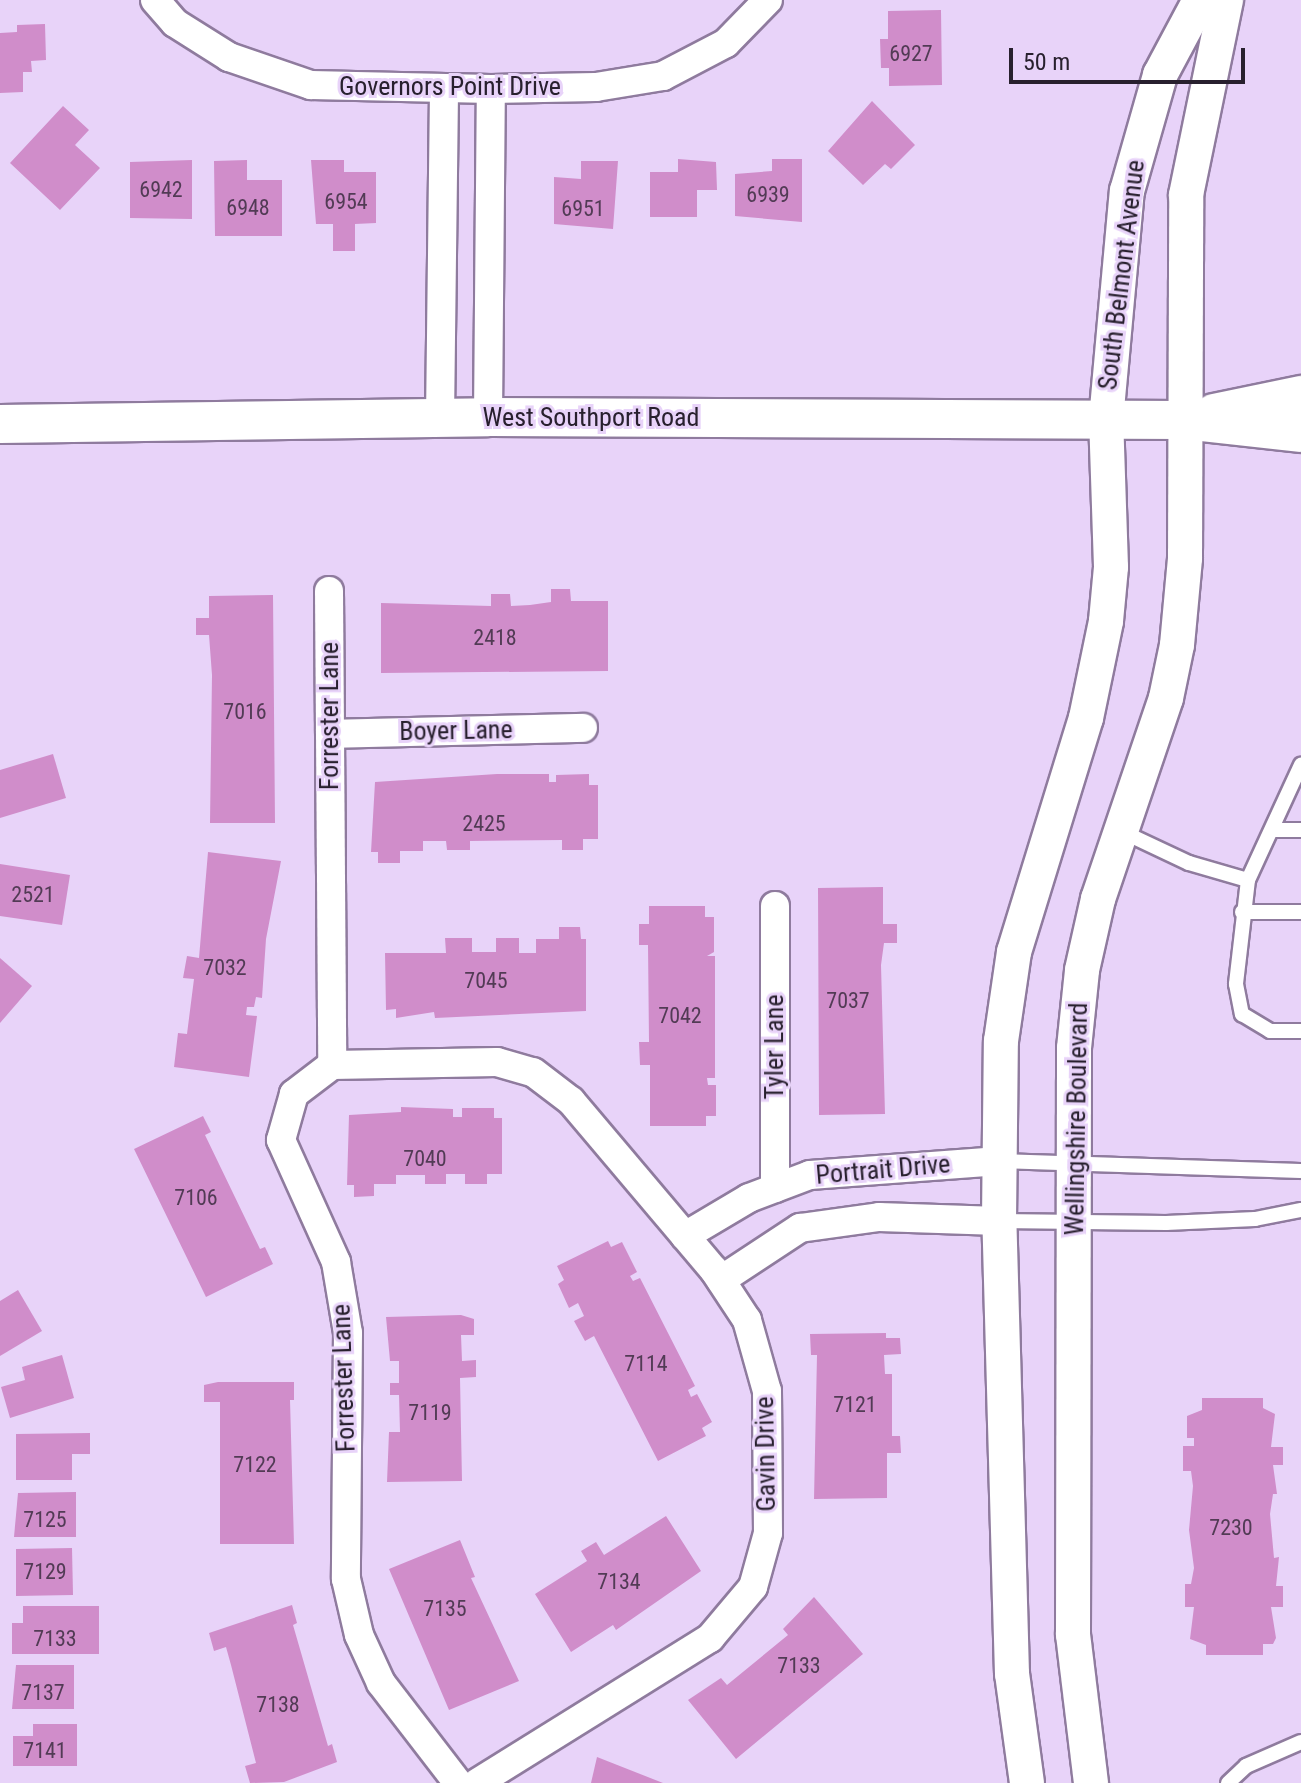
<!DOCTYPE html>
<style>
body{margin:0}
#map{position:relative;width:1301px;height:1783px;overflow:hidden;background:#e8d3f9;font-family:"Roboto Condensed",sans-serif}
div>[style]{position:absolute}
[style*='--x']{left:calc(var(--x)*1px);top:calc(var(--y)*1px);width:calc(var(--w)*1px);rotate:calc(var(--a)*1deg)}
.building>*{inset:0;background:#d08dca}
.roads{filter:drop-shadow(2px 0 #8f7b9e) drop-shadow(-2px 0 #8f7b9e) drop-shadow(0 2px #8f7b9e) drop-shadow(0 -2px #8f7b9e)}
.service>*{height:14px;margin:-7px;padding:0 7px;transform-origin:7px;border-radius:7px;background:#fff}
.minor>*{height:28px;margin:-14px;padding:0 14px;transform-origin:14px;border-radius:14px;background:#fff}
.tertiary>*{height:34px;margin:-17px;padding:0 17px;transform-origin:17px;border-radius:17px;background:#fff}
.secondary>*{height:38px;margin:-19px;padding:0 19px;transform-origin:19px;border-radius:19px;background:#fff}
span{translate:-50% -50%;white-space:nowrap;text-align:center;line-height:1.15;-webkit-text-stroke:6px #e8d3f9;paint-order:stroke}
.number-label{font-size:22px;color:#523b55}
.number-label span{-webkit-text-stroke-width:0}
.street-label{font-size:26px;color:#28202e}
.scale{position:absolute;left:1009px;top:48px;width:236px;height:36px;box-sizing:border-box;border:4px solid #28202e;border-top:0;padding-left:10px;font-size:24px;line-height:28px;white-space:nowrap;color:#28202e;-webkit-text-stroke:6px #e8d3f9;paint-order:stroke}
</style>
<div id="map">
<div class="building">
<div style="clip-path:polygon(941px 10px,942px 85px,889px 86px,889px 68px,881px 68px,880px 39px,888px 39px,888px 11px)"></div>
<div style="clip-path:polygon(45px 24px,46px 60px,31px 61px,32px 72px,23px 72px,23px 92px,0 93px,0 33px,17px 32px,17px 25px)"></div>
<div style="clip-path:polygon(872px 101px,915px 145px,891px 169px,885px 164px,863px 185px,828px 151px)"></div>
<div style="clip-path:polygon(63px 106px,89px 130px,75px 145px,100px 168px,60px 210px,10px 163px)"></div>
<div style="clip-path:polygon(678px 159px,716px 162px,717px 190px,697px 190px,697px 217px,650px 217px,650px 172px,678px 172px)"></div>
<div style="clip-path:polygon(772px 159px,802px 159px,802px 222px,735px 216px,735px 174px,772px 171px)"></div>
<div style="clip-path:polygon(192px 160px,192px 219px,130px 218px,130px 162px)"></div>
<div style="clip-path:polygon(247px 160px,247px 180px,282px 180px,282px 236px,215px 236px,214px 161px)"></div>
<div style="clip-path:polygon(311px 160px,344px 160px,344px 172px,376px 172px,376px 223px,355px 224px,355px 251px,333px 251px,333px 224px,316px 224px)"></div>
<div style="clip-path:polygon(581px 161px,618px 161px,613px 229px,554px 224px,554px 177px,581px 179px)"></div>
<div style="clip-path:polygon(551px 589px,570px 589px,571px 601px,608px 601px,608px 671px,381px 673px,381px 603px,491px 606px,491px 594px,510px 594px,511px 606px,530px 605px,551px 602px)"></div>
<div style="clip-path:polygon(273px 595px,275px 823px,210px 823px,212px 675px,209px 635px,196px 635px,196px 618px,209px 618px,209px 596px)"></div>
<div style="clip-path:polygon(53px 754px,66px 798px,0 818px,0 770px)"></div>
<div style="clip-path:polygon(497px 774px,549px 774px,549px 782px,556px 782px,556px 775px,589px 774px,589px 785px,598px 785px,598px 839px,583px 839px,583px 850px,562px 850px,562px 840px,470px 841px,470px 850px,447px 850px,446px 841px,423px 841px,423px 851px,400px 851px,400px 863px,378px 863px,378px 852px,371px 852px,375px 782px)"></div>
<div style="clip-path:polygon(208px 852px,281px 861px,266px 939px,262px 998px,256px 997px,254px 1007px,247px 1007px,246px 1015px,257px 1016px,249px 1077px,174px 1067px,178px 1033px,187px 1034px,194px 979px,183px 978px,187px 956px,199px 958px)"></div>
<div style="clip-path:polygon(0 864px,70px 875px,62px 925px,0 916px)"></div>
<div style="clip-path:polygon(883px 887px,883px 924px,897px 924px,897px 943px,884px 943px,881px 965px,885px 1114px,819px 1115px,818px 888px)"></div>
<div style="clip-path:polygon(649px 906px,705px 906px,705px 917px,714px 917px,714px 952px,707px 956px,715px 956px,715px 1078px,707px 1078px,708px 1085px,716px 1085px,716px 1116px,706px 1116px,706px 1126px,650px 1126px,650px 1065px,640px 1065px,639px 1042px,649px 1042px,648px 945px,639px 945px,639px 924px,649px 924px)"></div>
<div style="clip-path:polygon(559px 927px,580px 927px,581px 939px,586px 939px,586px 1011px,435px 1018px,434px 1012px,396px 1018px,396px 1009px,386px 1010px,385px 953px,446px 953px,445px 938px,472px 938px,472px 952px,496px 952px,496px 938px,519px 938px,519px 953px,536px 953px,536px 939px,559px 939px)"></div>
<div style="clip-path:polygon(0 958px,32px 986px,0 1023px)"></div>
<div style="clip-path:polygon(401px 1107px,453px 1109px,453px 1117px,462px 1117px,462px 1108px,494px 1108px,494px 1118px,502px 1118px,502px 1174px,487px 1174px,487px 1184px,465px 1184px,465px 1174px,446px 1174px,446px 1184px,425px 1184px,425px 1175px,396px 1175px,396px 1184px,374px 1184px,374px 1196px,354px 1197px,354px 1185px,347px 1185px,349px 1115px,401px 1112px)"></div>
<div style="clip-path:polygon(203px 1116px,211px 1132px,205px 1135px,260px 1249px,265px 1247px,273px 1264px,206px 1297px,134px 1149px)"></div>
<div style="clip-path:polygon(608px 1241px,611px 1247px,622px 1242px,637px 1272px,630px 1276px,633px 1281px,640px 1278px,695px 1386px,688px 1390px,691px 1397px,697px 1394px,712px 1422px,702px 1428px,706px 1436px,658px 1461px,594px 1336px,585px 1341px,574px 1321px,584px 1316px,578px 1303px,569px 1308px,558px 1284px,564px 1280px,557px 1266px)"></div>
<div style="clip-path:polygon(18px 1290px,42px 1331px,0 1356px,0 1301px)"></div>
<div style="clip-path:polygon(461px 1315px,474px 1319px,474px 1335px,461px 1335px,462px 1361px,476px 1360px,476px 1377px,460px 1378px,462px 1481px,387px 1482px,389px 1432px,400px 1432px,399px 1395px,390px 1395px,390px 1383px,399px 1383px,399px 1361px,390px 1361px,386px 1317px)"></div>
<div style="clip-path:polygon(886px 1333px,886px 1338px,900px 1338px,901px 1354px,884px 1355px,885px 1374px,892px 1374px,892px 1436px,900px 1436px,901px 1453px,887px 1453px,887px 1498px,814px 1499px,817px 1355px,811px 1355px,810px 1334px)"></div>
<div style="clip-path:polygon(62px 1355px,74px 1398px,10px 1418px,1px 1387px,25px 1380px,22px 1367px)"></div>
<div style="clip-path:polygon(218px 1382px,294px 1382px,294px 1400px,290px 1400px,294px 1544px,220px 1544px,220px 1402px,204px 1402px,204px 1385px)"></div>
<div style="clip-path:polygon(1202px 1398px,1263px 1398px,1263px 1408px,1275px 1414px,1271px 1447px,1283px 1447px,1283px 1465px,1273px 1465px,1277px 1494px,1273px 1494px,1270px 1514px,1274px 1558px,1279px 1557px,1276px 1586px,1283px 1586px,1283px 1607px,1271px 1607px,1276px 1638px,1273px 1644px,1263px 1644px,1263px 1655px,1206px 1655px,1206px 1645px,1190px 1639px,1194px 1607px,1185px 1607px,1185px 1584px,1191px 1584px,1194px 1568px,1189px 1530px,1193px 1486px,1191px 1471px,1183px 1471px,1183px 1446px,1194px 1446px,1194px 1438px,1187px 1438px,1187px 1416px,1202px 1410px)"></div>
<div style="clip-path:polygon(90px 1433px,90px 1454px,72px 1454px,72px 1480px,16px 1480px,16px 1434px)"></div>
<div style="clip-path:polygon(76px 1492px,76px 1537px,14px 1537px,18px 1493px)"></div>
<div style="clip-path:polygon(666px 1516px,701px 1571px,616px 1630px,613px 1625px,571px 1652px,535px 1594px,587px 1561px,581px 1551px,596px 1542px,604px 1555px)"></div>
<div style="clip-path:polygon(460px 1540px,475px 1577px,471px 1578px,519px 1681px,449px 1710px,389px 1569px)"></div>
<div style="clip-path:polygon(72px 1548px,73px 1595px,16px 1596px,16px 1549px)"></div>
<div style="clip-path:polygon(814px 1597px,863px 1654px,736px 1759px,688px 1700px,721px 1678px,727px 1685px,788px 1635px,783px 1629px)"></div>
<div style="clip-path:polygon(292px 1605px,297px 1623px,293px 1625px,328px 1746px,332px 1744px,337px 1762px,284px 1782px,250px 1783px,245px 1766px,256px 1763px,231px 1665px,226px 1647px,214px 1651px,209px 1633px)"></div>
<div style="clip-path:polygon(23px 1606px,99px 1606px,99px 1654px,12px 1654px,12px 1623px,23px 1623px)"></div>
<div style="clip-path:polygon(16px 1665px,74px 1665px,74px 1709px,12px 1709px)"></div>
<div style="clip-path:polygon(33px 1724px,77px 1724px,77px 1766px,13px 1766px,13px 1736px,33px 1736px)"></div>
<div style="clip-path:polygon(597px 1757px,663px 1783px,591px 1783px)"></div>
</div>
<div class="roads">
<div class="service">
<div style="--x:1272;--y:830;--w:29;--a:0"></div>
<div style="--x:1123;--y:832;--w:73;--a:25.2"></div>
<div style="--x:1189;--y:863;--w:61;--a:16.1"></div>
<div style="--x:1248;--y:880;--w:127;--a:-65.3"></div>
<div style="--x:1248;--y:880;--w:105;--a:96.6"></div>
<div style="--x:1236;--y:984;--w:31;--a:79"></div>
<div style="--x:1242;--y:1014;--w:33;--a:31"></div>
<div style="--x:1270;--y:1031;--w:31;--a:0"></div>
<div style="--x:1242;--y:912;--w:59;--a:0"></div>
<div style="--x:999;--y:1161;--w:302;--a:1.9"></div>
<div style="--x:999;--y:1221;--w:167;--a:0.7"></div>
<div style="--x:1166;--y:1223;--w:89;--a:-2.6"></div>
<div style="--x:1255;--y:1219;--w:47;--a:-11.1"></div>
<div style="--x:1228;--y:1783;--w:25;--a:-43"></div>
<div style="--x:1246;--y:1766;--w:60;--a:-23.6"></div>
</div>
<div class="minor">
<div style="--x:155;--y:0;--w:30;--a:49"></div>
<div style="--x:175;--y:23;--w:64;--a:32.2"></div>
<div style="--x:229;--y:57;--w:87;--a:18.9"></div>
<div style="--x:311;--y:85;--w:180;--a:1.3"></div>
<div style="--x:491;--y:89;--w:105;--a:-1.1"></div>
<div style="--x:596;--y:87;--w:68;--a:-9.3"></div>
<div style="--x:663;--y:76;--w:71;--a:-27.6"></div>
<div style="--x:726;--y:43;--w:60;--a:-45.7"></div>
<div style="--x:488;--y:417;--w:328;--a:-89.5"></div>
<div style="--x:440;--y:419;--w:331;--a:-89.3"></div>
<div style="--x:329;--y:591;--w:474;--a:89.6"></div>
<div style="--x:330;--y:734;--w:253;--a:-1.4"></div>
<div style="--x:775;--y:906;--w:282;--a:90"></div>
<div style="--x:332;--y:1065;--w:165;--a:-1"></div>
<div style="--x:497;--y:1062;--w:37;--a:16"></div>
<div style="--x:533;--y:1072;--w:48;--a:37.3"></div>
<div style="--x:571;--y:1101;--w:221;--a:49.8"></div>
<div style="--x:714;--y:1270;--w:60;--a:56.6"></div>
<div style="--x:747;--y:1320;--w:74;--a:74.3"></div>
<div style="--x:767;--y:1391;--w:142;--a:89.6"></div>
<div style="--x:768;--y:1533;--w:56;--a:105.5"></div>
<div style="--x:753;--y:1587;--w:67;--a:130.1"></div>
<div style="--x:710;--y:1638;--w:274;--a:148.1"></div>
<div style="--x:332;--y:1065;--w:48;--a:142.7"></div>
<div style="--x:294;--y:1094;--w:48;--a:105.8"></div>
<div style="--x:281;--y:1140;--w:134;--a:65.7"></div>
<div style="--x:336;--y:1262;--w:72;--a:80.4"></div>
<div style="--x:348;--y:1333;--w:246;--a:90.5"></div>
<div style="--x:346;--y:1579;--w:57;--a:76.9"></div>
<div style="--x:359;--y:1635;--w:53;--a:65.4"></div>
<div style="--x:381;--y:1683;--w:126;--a:52.4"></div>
<div style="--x:685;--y:1236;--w:74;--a:-30.7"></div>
<div style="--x:749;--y:1198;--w:65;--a:-20.7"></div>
<div style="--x:810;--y:1175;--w:190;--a:-4.2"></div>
<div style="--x:721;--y:1280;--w:95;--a:-33.4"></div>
<div style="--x:800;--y:1228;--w:80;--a:-7.9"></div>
<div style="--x:879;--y:1217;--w:120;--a:1.9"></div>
</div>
<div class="tertiary">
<div style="--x:1027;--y:1783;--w:110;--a:-97.8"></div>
<div style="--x:1012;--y:1674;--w:453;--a:-91.6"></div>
<div style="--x:999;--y:1221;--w:180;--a:-89.4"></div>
<div style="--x:1001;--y:1041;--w:90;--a:-81.7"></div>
<div style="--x:1014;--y:952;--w:245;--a:-72.9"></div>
<div style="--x:1086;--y:718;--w:99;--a:-78.3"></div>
<div style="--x:1106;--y:621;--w:54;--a:-84.7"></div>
<div style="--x:1111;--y:567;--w:147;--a:-91.9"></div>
<div style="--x:1106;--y:420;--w:230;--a:-84.8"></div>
<div style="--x:1127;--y:191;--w:121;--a:-74.1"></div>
<div style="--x:1160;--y:75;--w:85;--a:-61.9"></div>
<div style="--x:1091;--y:1783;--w:149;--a:-96.9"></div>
<div style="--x:1073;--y:1635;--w:587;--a:-89.9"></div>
<div style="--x:1074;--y:1048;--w:78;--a:-84.1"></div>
<div style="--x:1082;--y:970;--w:73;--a:-77.3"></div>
<div style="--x:1098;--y:899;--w:212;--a:-71.3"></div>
<div style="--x:1166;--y:698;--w:54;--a:-78.3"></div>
<div style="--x:1177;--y:645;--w:87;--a:-84.7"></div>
<div style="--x:1185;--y:558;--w:363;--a:-89.8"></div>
<div style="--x:1186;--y:195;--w:199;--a:-78.4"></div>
</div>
<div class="secondary">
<div style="--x:1214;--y:413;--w:89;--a:-11.7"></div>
<div style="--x:0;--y:424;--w:488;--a:-0.8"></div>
<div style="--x:488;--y:417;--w:695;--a:0.25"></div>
<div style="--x:1183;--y:420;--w:119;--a:6.3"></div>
</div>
</div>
<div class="number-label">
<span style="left:911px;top:54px">6927</span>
<span style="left:161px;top:190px">6942</span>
<span style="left:768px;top:195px">6939</span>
<span style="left:346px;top:202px">6954</span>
<span style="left:248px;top:208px">6948</span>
<span style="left:583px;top:209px">6951</span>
<span style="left:495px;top:638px">2418</span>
<span style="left:245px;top:712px">7016</span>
<span style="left:484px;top:824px">2425</span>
<span style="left:33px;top:895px">2521</span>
<span style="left:225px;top:968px">7032</span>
<span style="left:486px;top:981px">7045</span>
<span style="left:848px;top:1001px">7037</span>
<span style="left:680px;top:1016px">7042</span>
<span style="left:425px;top:1159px">7040</span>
<span style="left:196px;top:1198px">7106</span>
<span style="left:646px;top:1364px">7114</span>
<span style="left:855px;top:1405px">7121</span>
<span style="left:430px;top:1413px">7119</span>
<span style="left:255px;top:1465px">7122</span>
<span style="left:45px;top:1520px">7125</span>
<span style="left:1231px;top:1528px">7230</span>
<span style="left:45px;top:1572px">7129</span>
<span style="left:619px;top:1582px">7134</span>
<span style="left:445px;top:1609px">7135</span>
<span style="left:55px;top:1639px">7133</span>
<span style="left:799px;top:1666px">7133</span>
<span style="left:43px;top:1693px">7137</span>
<span style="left:278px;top:1705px">7138</span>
<span style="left:45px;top:1751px">7141</span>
</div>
<div class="street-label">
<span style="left:450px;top:87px">Governors Point Drive</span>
<span style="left:1122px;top:275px;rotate:-83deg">South Belmont Avenue</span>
<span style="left:591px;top:418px">West Southport Road</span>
<span style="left:330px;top:716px;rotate:-90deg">Forrester Lane</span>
<span style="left:456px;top:731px;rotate:-1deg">Boyer Lane</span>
<span style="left:775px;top:1047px;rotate:-90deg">Tyler Lane</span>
<span style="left:1077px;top:1119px;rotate:-89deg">Wellingshire Boulevard</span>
<span style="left:883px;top:1170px;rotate:-5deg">Portrait Drive</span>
<span style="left:344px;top:1378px;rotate:-92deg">Forrester Lane</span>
<span style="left:766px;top:1454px;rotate:-91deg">Gavin Drive</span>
</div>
<div class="scale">50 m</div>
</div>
